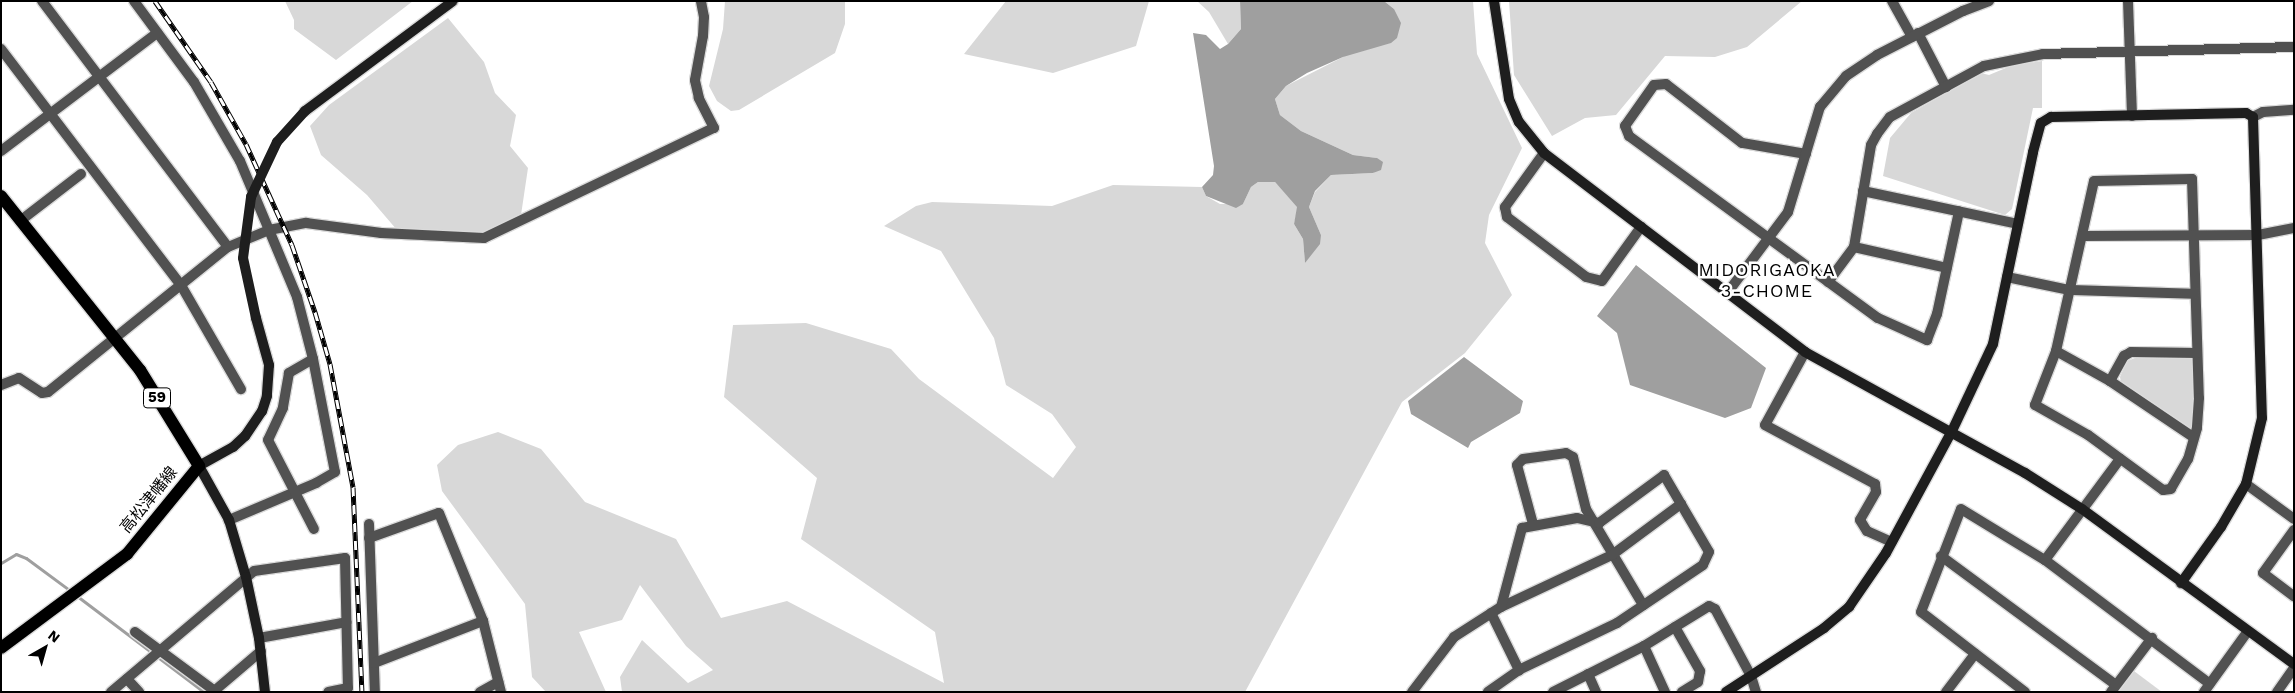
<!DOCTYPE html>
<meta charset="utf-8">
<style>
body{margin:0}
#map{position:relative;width:2295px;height:693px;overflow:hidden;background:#fff;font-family:"Work Sans","Noto Sans JP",sans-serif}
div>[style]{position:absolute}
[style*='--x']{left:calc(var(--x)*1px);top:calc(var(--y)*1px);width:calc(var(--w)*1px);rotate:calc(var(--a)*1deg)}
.green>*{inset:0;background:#d8d8d8}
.water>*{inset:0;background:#9f9f9f}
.stream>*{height:3px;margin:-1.5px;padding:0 1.5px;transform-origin:1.5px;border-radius:1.5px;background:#9f9f9f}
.roads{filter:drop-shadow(1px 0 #dbdbdb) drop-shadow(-1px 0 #dbdbdb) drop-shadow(0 1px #dbdbdb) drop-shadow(0 -1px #dbdbdb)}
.street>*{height:10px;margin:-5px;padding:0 5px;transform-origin:5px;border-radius:5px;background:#515151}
.secondary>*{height:10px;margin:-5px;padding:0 5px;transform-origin:5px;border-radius:5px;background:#1e1e1e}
.primary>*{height:12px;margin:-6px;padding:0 6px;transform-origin:6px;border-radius:6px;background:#000}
.rail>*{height:5px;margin-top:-2.5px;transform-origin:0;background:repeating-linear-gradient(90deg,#fff 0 9px,#000 0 18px);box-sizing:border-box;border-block:1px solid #000}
.secondary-bridge>*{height:10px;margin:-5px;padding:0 5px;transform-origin:5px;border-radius:5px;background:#1e1e1e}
span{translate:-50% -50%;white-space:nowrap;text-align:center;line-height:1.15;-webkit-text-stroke:5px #fff;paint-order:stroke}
.shield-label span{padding:1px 4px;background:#fff;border:1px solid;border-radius:4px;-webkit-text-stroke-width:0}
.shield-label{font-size:15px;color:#000;font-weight:700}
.street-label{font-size:16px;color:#000}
.neighbourhood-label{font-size:18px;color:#000;letter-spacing:1px}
.frame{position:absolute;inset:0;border:2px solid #000;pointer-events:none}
.north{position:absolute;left:20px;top:623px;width:50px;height:50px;-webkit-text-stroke:4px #fff;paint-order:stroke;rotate:38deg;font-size:14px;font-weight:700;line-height:20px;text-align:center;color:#000}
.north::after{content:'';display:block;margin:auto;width:18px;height:22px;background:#000;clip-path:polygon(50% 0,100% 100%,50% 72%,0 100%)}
</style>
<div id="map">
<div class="green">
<div style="clip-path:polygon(285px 1px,413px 1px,336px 60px,294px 29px,294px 20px)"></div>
<div style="clip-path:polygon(725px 1px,845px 1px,845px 24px,835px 53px,739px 110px,731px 111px,717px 101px,709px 86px,723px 29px)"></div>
<div style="clip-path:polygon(1006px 1px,1149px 1px,1136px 46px,1053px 73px,964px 54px)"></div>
<div style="clip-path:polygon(1197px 1px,1240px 1px,1241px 29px,1228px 44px,1209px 12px)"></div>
<div style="clip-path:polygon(1384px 1px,1473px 1px,1477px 54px,1522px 148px,1489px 215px,1485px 243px,1512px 295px,1465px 353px,1402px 402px,1245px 692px,622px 692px,620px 677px,642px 640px,688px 683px,713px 670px,686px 646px,640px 585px,622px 620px,579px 632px,606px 692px,546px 692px,532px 677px,525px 604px,442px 491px,437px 465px,458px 445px,498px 432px,541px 449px,585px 502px,676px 539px,721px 618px,787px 601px,944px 683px,935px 632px,801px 539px,817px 478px,724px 397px,733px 325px,806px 323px,891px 349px,919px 379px,1053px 478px,1076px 447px,1052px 414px,1006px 385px,994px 338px,941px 251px,884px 226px,916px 206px,932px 202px,1052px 206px,1113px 185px,1202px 187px,1206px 196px,1220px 204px,1243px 204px,1251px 187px,1258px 182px,1275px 182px,1298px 207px,1294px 224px,1303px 239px,1305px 263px,1321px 235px,1309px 207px,1315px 192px,1331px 175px,1374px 173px,1377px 158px,1353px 155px,1301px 131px,1280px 115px,1275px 99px,1286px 86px,1343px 57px,1394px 9px)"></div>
<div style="clip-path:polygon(1509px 1px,1802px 1px,1747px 47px,1715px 57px,1665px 56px,1616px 115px,1585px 118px,1552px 136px,1514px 75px)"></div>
<div style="clip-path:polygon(448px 18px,484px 62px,495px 93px,516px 115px,510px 146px,528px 168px,521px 215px,482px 235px,397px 230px,367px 195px,321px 155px,310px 126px,329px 105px)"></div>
<div style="clip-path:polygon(2042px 61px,2042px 108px,2033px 108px,2012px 209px,2005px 215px,1883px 176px,1890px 138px,1911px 113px,1981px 73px,1989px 75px,2013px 65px)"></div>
<div style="clip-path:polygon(2189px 356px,2193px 359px,2195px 402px,2192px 428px,2187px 430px,2121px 382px,2120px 377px,2127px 361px,2135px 358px)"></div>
<div style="clip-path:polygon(2134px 671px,2162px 692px,2118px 692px)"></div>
</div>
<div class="water">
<div style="clip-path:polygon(1240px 1px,1384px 1px,1394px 9px,1401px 23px,1397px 38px,1391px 43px,1343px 57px,1307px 73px,1286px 86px,1275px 99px,1280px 115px,1301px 131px,1353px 155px,1377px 158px,1383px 162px,1381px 170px,1373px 173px,1331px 175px,1315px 191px,1309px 207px,1321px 235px,1320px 244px,1305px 263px,1303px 239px,1294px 224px,1297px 207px,1275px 182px,1258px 182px,1251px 187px,1243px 204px,1236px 208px,1206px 196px,1202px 187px,1213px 175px,1214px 166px,1193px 33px,1206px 35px,1220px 49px,1228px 44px,1241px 29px)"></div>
<div style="clip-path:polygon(1636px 265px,1766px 368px,1751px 408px,1725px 418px,1630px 385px,1617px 333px,1597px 316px)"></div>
<div style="clip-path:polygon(1464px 357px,1523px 401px,1520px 413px,1471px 442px,1468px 448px,1411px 414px,1408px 401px)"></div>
</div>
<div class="stream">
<div style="--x:1;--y:563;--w:17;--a:-31"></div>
<div style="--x:16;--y:554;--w:11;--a:22"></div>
<div style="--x:26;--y:558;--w:57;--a:36.5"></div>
<div style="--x:77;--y:596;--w:159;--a:37.1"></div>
</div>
<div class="roads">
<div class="street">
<div style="--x:42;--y:1;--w:308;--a:52.9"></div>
<div style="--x:134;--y:1;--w:101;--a:53.5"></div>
<div style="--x:194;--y:82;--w:91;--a:59.8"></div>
<div style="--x:240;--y:161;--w:75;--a:67.2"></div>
<div style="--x:269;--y:230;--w:73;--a:67.3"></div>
<div style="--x:297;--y:297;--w:64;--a:75.5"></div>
<div style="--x:313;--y:359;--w:115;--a:79"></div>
<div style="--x:335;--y:472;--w:22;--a:150"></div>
<div style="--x:316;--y:483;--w:95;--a:157"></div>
<div style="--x:1892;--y:1;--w:41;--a:60.9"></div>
<div style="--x:2128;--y:1;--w:115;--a:88"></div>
<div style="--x:1918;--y:33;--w:61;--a:62.6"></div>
<div style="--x:1;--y:49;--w:299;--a:52.7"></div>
<div style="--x:182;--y:287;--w:118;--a:60"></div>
<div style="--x:2253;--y:117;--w:11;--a:-27"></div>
<div style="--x:2263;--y:112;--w:31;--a:-4"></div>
<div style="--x:1;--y:151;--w:196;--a:-37.1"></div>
<div style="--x:1544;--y:153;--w:67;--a:125.8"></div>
<div style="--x:1505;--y:207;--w:10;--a:79"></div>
<div style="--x:1507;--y:217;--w:99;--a:37.2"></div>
<div style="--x:1586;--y:277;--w:16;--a:14"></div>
<div style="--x:1602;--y:281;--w:67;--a:-54.2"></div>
<div style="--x:1806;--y:154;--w:65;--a:-170.2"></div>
<div style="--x:1742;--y:143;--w:96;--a:-142.2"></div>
<div style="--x:1666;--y:84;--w:12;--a:175"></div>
<div style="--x:1654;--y:85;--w:50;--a:125.3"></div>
<div style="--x:1625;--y:126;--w:11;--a:68"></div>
<div style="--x:1629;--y:136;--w:308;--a:36.2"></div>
<div style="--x:1878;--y:318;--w:54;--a:24.2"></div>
<div style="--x:1927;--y:340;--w:28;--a:-69"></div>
<div style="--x:1937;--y:314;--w:105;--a:-77.9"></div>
<div style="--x:2192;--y:179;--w:219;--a:88.2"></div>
<div style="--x:2199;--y:398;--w:30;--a:94"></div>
<div style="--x:2197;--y:428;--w:32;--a:106"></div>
<div style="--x:2188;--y:459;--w:34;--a:120"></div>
<div style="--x:2171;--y:489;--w:8;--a:173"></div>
<div style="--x:2163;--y:490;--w:93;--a:-143.7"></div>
<div style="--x:2088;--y:435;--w:61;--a:-150.5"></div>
<div style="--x:2035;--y:405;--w:58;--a:-68.7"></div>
<div style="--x:2056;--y:351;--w:174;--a:-77.4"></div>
<div style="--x:2094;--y:181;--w:98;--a:-1.2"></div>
<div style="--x:1863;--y:191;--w:158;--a:12"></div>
<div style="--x:20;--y:221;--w:77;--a:-37.6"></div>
<div style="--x:2082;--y:236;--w:176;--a:-0.3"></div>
<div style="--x:2258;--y:235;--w:37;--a:-11"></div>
<div style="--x:1854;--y:247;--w:95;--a:12.7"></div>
<div style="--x:2007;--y:277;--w:63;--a:11.8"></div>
<div style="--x:2069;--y:290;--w:126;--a:1.8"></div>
<div style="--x:1828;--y:282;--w:44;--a:-53.4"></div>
<div style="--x:1854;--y:247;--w:103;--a:-80.5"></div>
<div style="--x:1871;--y:145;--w:13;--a:-61"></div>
<div style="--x:1877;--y:134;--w:21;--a:-53"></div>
<div style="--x:1890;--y:117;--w:107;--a:-28.5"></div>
<div style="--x:1984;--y:66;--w:60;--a:-11.5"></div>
<div style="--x:2043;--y:54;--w:251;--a:-1.6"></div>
<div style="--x:1728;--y:292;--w:100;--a:-53.1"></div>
<div style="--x:1788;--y:212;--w:110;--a:-73.1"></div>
<div style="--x:1820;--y:107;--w:40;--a:-50"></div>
<div style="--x:1846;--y:76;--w:37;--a:-34"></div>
<div style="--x:1877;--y:55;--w:97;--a:-27.1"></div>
<div style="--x:1963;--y:11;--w:28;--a:-21"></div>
<div style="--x:2056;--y:351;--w:62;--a:29.1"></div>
<div style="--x:2110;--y:381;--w:100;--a:34"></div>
<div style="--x:1805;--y:352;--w:83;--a:118.7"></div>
<div style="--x:1765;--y:425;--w:125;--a:28.2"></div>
<div style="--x:1875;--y:484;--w:8;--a:83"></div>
<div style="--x:1876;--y:492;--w:32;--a:120"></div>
<div style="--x:1860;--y:520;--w:13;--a:58"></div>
<div style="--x:1867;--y:531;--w:27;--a:24"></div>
<div style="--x:313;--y:359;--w:28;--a:150"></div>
<div style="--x:289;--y:373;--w:36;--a:100"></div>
<div style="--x:283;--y:408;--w:35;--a:115"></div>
<div style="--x:268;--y:440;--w:100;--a:62.7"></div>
<div style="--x:2110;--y:381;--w:29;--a:-61"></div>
<div style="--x:2124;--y:356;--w:8;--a:-30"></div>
<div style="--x:2131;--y:352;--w:66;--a:0.9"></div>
<div style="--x:1;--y:385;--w:19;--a:-21"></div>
<div style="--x:19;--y:378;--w:27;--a:33"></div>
<div style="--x:42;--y:393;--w:6;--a:-9"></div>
<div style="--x:48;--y:392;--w:231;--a:-38.9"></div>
<div style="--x:228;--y:247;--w:44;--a:-22.5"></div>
<div style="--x:269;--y:230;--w:38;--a:-11"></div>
<div style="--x:306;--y:223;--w:76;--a:7.6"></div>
<div style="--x:381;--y:233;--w:103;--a:2.8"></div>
<div style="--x:484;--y:238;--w:255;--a:-25.6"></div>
<div style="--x:714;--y:128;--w:34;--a:-117"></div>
<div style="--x:699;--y:98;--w:18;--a:-103"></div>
<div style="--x:695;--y:80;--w:45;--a:-79.7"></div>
<div style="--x:703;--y:36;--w:19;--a:-87"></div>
<div style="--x:704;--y:17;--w:16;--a:-101"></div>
<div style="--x:2246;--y:484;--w:59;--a:36.1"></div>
<div style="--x:369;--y:524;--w:168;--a:88"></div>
<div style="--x:1533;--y:524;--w:61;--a:-105.2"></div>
<div style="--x:1517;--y:465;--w:8;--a:-45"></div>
<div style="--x:1523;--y:459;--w:43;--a:-7.9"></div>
<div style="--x:1566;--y:453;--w:8;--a:30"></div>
<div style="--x:1573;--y:457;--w:54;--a:76"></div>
<div style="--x:1586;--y:509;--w:112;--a:59.3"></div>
<div style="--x:2294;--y:530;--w:53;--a:125.8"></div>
<div style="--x:2263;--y:573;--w:39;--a:37"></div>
<div style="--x:369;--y:538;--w:74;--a:-19.7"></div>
<div style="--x:439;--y:513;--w:117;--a:67.8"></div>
<div style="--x:483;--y:621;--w:73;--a:75.8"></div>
<div style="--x:1941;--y:556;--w:217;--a:36.4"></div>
<div style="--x:2045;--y:560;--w:126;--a:-53.4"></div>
<div style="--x:1501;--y:607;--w:123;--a:-25.1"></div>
<div style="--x:1612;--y:555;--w:86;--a:-36.5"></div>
<div style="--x:1491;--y:613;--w:64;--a:63.8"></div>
<div style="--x:1675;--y:627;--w:51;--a:60.4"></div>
<div style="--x:1700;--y:671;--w:11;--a:100"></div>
<div style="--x:1698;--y:682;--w:19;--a:148"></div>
<div style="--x:135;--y:632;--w:101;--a:36.5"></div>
<div style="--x:259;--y:638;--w:89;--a:-10.3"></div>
<div style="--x:1644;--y:646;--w:51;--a:65.5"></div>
<div style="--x:374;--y:663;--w:117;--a:-21.1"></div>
<div style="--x:1588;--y:674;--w:20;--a:66"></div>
<div style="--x:127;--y:679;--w:18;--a:47"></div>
<div style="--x:111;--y:692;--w:187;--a:-40.2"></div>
<div style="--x:254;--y:571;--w:92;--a:-8.1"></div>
<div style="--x:345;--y:558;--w:130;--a:88.7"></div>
<div style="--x:348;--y:688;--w:20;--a:169"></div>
<div style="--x:213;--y:692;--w:63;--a:-40.5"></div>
<div style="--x:480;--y:692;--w:21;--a:-29"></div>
<div style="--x:1412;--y:692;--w:69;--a:-52.6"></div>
<div style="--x:1454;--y:637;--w:56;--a:-32.6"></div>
<div style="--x:1501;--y:607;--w:82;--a:-75.1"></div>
<div style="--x:1522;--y:528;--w:56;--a:-10.3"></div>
<div style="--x:1577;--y:518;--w:23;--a:13"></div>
<div style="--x:1599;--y:523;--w:81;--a:-36.4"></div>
<div style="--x:1664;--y:475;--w:89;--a:59.7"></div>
<div style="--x:1709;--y:552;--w:14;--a:115"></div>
<div style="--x:1703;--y:565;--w:104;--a:146"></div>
<div style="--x:1617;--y:623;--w:109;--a:154.4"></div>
<div style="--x:1519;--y:670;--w:38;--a:145"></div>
<div style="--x:1553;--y:692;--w:102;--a:-26.8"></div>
<div style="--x:1644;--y:646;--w:76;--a:-31.6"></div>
<div style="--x:1709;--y:606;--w:7;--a:27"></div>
<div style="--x:1715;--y:609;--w:76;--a:61.8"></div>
<div style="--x:1751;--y:676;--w:17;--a:73"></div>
<div style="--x:1946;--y:692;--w:48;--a:-52.7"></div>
<div style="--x:2025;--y:692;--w:131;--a:-142.4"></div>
<div style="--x:1921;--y:612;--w:110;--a:-68.8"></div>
<div style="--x:1961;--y:509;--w:98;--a:31.3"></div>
<div style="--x:2045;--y:560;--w:206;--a:36.9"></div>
<div style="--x:2111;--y:692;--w:68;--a:-52.8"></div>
<div style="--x:2204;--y:692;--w:75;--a:-54.2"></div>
<div style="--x:2277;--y:692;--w:29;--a:-55"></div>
</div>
<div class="secondary">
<div style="--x:1494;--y:1;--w:99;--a:81.3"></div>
<div style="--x:1509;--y:99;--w:25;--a:67"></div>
<div style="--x:1519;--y:122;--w:40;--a:51"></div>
<div style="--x:1544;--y:153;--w:328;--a:37.3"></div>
<div style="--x:1805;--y:352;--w:251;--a:28.8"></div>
<div style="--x:2025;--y:473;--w:67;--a:32.3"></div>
<div style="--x:2082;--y:509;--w:263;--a:36.2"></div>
<div style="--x:305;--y:111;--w:184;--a:-36.6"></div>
<div style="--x:256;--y:318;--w:49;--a:74.5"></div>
<div style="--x:269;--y:365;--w:31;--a:94"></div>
<div style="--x:267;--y:396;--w:16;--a:108"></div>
<div style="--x:262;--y:411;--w:30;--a:124"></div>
<div style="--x:245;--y:436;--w:16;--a:137"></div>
<div style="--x:233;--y:447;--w:39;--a:151"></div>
<div style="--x:199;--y:466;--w:62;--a:60.9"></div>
<div style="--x:229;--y:520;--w:59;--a:73.4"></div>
<div style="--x:246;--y:577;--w:62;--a:78"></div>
<div style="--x:259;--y:638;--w:54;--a:83.7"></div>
<div style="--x:1726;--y:692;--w:117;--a:-33.1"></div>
<div style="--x:1824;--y:628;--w:33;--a:-40"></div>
<div style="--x:1849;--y:607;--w:65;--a:-55.6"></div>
<div style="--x:1886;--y:553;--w:136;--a:-61.6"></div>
<div style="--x:1951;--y:433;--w:98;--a:-64.7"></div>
<div style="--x:1993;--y:344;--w:196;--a:-78.2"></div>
<div style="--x:2033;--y:152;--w:30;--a:-75"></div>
<div style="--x:2041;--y:123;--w:12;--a:-31"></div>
<div style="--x:2051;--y:117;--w:195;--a:-1.2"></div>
<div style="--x:2246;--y:113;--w:8;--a:30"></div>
<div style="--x:2253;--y:117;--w:301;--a:88.3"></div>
<div style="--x:2262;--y:418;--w:68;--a:103.6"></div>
<div style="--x:2246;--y:484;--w:50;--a:120.2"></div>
<div style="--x:2221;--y:527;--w:69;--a:125.5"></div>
</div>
<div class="primary">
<div style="--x:1;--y:196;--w:223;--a:51.4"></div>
<div style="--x:140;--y:370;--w:113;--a:58.4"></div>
<div style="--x:199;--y:466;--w:114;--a:129.3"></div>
<div style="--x:127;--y:554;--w:157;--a:143.3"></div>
</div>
</div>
<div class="rail">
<div style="--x:155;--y:1;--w:98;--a:55.3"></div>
<div style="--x:211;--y:82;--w:71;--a:60.6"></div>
<div style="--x:246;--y:144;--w:111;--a:65.5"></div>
<div style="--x:292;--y:245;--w:71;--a:71.1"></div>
<div style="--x:315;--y:312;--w:54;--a:73.9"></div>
<div style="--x:330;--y:364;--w:125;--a:79.4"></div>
<div style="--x:353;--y:487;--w:205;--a:87.5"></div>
</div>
<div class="secondary-bridge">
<div style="--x:256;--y:318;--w:61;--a:-102.2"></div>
<div style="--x:243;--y:258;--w:62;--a:-82.5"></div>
<div style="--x:251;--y:197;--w:61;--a:-64.7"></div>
<div style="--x:277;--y:142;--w:42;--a:-47.9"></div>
</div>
<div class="shield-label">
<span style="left:157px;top:398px">59</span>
</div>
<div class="street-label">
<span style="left:149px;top:500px;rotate:-51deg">高松津幡線</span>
</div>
<div class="neighbourhood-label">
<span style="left:1767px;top:281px">MIDORIGAOKA<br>3-CHOME</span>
</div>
<div class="frame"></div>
<div class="north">N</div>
</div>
